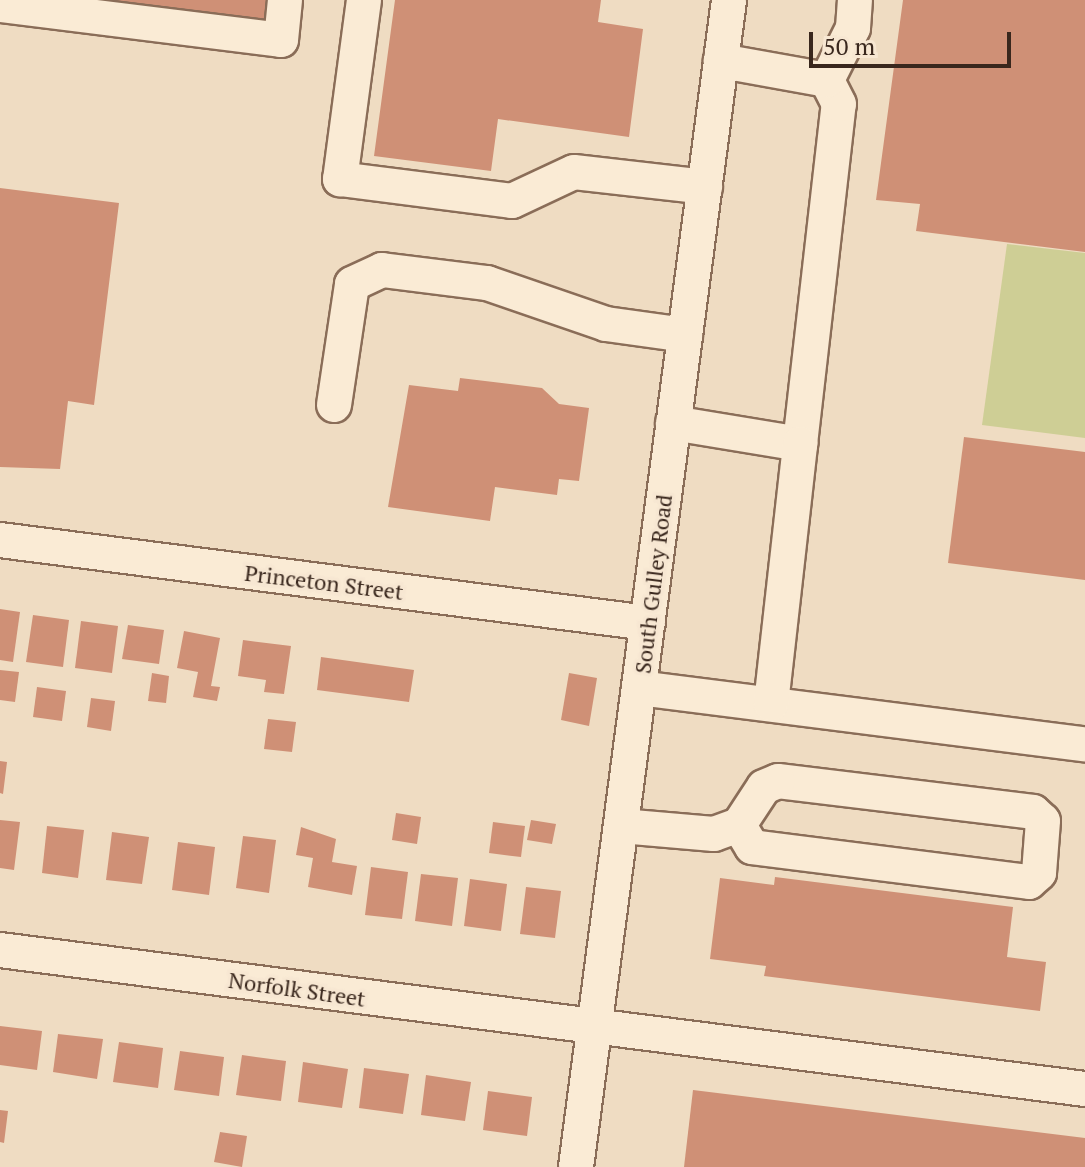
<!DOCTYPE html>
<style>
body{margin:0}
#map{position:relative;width:1085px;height:1167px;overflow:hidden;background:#efdcc2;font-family:"PT Serif",serif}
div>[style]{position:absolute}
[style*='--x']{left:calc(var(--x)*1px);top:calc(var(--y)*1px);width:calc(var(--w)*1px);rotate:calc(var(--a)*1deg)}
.green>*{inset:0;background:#cece95}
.building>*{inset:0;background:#cf9076}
.roads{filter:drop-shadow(2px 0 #8a6d58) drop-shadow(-2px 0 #8a6d58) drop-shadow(0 2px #8a6d58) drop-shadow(0 -2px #8a6d58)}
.minor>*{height:34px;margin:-17px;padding:0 17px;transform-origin:17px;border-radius:17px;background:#faebd5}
span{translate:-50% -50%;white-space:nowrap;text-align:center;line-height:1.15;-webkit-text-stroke:7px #f7e7d2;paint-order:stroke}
.street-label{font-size:22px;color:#39271d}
.scale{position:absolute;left:809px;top:32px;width:202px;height:36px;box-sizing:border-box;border:4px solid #39271d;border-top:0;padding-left:10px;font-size:24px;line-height:28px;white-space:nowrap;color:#39271d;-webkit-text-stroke:6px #f7e7d2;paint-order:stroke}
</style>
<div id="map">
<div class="green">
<div style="clip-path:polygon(1007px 244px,1085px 253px,1085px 438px,982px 425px)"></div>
</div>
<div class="building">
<div style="clip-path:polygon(103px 0,269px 0,266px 24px)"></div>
<div style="clip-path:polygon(395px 0,601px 0,598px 22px,643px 29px,629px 137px,498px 119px,491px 171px,374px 156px)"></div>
<div style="clip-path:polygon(903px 0,1085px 0,1085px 252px,916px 231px,920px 204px,876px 200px)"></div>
<div style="clip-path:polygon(0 188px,119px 203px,94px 405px,68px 401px,60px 469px,0 467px)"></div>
<div style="clip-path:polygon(460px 378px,542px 388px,559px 404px,589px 408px,579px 481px,559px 479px,557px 495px,495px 487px,490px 521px,388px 507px,409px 385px,458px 391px)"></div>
<div style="clip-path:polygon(964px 437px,1085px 452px,1085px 580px,948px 563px)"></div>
<div style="clip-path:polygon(0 609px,20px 612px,13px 662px,0 660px)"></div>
<div style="clip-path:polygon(33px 615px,69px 620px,63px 667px,26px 662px)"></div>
<div style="clip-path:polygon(81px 621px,118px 626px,112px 673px,75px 668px)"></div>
<div style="clip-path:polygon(128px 625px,164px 630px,159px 664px,122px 659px)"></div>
<div style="clip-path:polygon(184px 631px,220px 638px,211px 686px,220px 687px,217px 701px,193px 697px,198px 672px,177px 668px)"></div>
<div style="clip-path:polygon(243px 640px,291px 646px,284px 694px,264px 692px,266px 680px,238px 676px)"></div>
<div style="clip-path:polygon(321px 657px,414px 670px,409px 702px,317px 690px)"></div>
<div style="clip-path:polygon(0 670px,19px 672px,15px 702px,0 700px)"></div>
<div style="clip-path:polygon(152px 673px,169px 676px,166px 703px,148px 701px)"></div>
<div style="clip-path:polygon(569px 673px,597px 678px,589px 726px,561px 720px)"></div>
<div style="clip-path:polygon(37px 687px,66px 691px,62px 721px,33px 717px)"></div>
<div style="clip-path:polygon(91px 698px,115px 701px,111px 731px,87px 727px)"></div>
<div style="clip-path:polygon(268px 719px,296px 722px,292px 752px,264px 749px)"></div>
<div style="clip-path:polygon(0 761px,7px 762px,3px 794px,0 793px)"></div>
<div style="clip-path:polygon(396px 813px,421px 817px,417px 844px,392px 840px)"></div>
<div style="clip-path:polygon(0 820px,20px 822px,14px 870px,0 868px)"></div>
<div style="clip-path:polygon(531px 820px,556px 824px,552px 844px,527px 840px)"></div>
<div style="clip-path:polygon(493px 822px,525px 826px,521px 857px,489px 853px)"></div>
<div style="clip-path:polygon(47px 826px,84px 830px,78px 878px,42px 873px)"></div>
<div style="clip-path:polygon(301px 827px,336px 839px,332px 862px,357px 866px,352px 895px,308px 887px,313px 858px,296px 855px)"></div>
<div style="clip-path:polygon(112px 832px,149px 837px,142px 884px,106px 880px)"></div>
<div style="clip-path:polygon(243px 836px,276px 840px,269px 893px,236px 888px)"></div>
<div style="clip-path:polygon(178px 842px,215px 847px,209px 895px,172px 890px)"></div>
<div style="clip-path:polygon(371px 867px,408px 872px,402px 919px,365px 915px)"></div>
<div style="clip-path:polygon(421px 874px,458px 878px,452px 926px,415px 921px)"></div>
<div style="clip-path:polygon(775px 877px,1013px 907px,1007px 957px,1046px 962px,1040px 1011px,764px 976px,766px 966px,710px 959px,720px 878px,774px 885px)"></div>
<div style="clip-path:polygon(470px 879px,507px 884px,501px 931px,464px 926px)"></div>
<div style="clip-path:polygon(526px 887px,561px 891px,555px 938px,520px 934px)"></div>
<div style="clip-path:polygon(0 1026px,42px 1031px,37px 1070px,0 1065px)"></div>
<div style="clip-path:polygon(58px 1034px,103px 1039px,97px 1079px,53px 1072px)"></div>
<div style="clip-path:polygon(119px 1042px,163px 1048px,158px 1088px,113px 1082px)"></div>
<div style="clip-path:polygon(180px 1051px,224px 1057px,219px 1096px,174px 1090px)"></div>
<div style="clip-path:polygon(242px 1055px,286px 1061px,281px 1101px,236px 1095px)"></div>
<div style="clip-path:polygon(303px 1062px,348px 1069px,342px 1108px,298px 1102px)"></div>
<div style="clip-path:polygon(364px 1068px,409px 1074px,403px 1114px,359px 1108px)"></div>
<div style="clip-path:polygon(426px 1075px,471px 1082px,465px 1121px,421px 1115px)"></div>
<div style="clip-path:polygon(693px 1090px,1085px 1138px,1085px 1167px,684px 1167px)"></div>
<div style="clip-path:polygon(488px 1091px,532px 1097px,527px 1136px,483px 1130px)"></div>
<div style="clip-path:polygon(0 1110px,8px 1111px,4px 1143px,0 1142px)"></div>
<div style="clip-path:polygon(220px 1132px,247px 1136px,242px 1167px,214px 1162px)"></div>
</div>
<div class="roads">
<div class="minor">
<div style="--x:364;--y:0;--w:181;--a:97.6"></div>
<div style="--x:340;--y:179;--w:173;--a:7.3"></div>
<div style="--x:512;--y:201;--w:68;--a:-25.1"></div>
<div style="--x:574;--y:172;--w:132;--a:6.5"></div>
<div style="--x:0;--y:5;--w:283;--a:7.1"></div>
<div style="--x:281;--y:40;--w:40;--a:-84.3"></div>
<div style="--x:827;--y:80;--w:58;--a:-63.4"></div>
<div style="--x:853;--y:28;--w:28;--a:-86"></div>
<div style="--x:334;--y:405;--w:122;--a:-81.5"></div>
<div style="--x:352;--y:284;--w:33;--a:-25"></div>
<div style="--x:382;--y:270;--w:106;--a:7.1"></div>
<div style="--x:487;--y:283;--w:126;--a:19"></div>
<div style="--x:606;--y:324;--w:80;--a:7.9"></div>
<div style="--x:673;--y:423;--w:129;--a:9.4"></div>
<div style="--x:800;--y:444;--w:342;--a:-83.5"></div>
<div style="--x:839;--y:104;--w:27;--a:-117"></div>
<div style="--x:827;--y:80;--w:108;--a:-169.8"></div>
<div style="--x:0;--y:540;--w:653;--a:7.3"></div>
<div style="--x:639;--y:688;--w:450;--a:7.2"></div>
<div style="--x:771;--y:704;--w:262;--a:-83.6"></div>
<div style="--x:778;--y:781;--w:257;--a:6.9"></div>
<div style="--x:1033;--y:812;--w:13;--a:42"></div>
<div style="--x:1043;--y:821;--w:52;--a:94.4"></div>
<div style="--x:1039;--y:873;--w:13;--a:138"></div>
<div style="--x:1029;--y:882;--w:279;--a:-172.8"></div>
<div style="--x:752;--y:847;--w:26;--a:-121"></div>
<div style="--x:739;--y:825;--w:45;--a:-56.7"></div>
<div style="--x:764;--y:787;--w:15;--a:-23"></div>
<div style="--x:621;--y:826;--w:93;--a:4.9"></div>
<div style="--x:714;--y:834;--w:27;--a:-20"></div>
<div style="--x:0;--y:950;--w:1094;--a:7.3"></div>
<div style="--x:576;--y:1167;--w:1177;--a:-82.53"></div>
</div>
</div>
<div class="street-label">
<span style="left:324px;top:582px;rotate:7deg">Princeton Street</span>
<span style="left:653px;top:584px;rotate:-83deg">South Gulley Road</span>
<span style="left:297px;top:989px;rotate:8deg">Norfolk Street</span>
</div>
<div class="scale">50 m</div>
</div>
